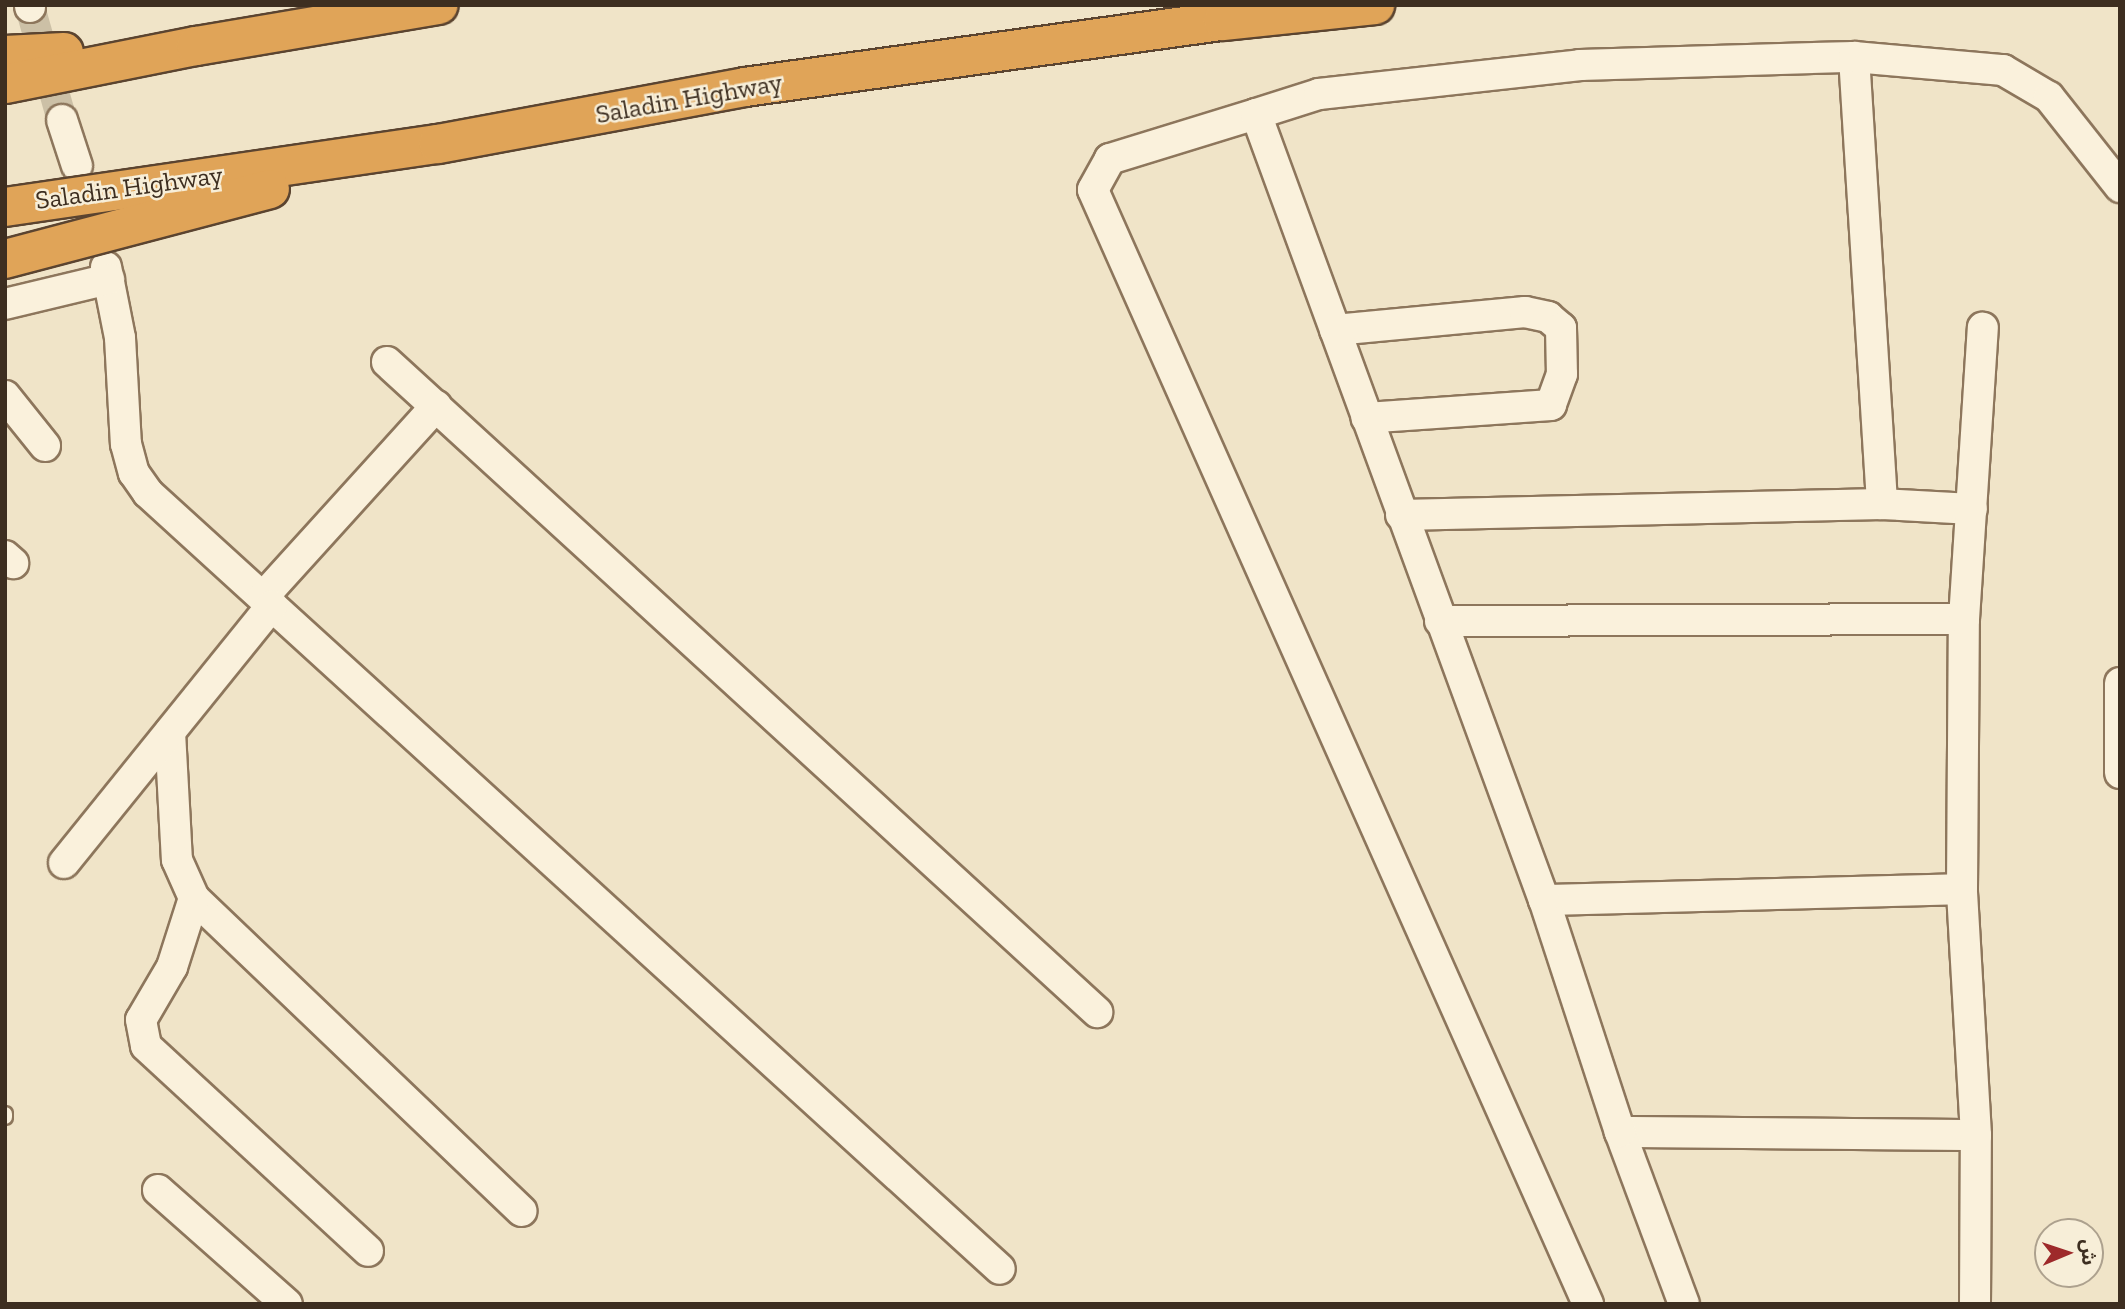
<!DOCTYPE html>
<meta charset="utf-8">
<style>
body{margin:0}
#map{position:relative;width:2125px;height:1309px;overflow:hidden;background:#f0e4c8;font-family:"Zilla Slab","Noto Sans Arabic",serif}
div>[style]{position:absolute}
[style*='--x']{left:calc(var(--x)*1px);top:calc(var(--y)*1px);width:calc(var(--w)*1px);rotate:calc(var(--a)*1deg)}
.street-tunnel>*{height:30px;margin-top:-15px;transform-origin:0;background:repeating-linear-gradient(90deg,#ccc0a6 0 30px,transparent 0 45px)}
.roads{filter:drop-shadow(2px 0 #8d765c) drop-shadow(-2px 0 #8d765c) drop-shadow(0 2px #8d765c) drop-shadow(0 -2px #8d765c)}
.lane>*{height:14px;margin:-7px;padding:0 7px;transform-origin:7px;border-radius:7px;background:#faf1dc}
.street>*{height:30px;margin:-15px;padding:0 15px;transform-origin:15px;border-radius:15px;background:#faf1dc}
.bridges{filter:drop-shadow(2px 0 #5b4430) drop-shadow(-2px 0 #5b4430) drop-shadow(0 2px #5b4430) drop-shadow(0 -2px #5b4430)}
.highway-bridge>*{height:38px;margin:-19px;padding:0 19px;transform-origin:19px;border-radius:19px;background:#e0a458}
span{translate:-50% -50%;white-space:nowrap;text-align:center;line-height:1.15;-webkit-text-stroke:5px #f7eed8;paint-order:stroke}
.street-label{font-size:26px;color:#3d2e20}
.frame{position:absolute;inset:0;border:7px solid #3d2e20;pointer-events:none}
.north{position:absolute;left:2034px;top:1218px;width:70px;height:70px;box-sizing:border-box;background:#f7eed8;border:2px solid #ada18e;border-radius:50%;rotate:88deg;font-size:19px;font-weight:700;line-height:28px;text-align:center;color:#3d2e20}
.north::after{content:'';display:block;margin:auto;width:24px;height:32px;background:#9e2a2b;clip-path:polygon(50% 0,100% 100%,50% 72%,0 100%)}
</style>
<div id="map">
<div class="street-tunnel">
<div style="--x:30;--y:7;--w:117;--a:74.2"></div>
</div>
<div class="roads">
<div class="lane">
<div style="--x:5;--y:1114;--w:3;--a:90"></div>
</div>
<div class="street">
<div style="--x:30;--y:5;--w:2;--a:90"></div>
<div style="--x:1854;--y:57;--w:448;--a:86.4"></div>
<div style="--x:1256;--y:114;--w:153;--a:162.9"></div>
<div style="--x:1110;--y:159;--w:35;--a:119"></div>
<div style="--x:1093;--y:190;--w:1219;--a:66.04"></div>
<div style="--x:62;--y:120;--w:48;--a:71.9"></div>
<div style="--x:106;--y:267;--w:72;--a:78.8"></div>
<div style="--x:120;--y:338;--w:106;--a:86.8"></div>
<div style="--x:126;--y:444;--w:30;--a:75"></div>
<div style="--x:134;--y:473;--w:24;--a:55"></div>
<div style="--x:148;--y:493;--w:1152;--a:42.33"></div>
<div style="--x:5;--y:304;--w:107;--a:-13.5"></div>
<div style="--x:1335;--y:330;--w:191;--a:-5.4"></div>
<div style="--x:1525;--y:312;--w:24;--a:12"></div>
<div style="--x:1548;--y:317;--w:17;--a:40"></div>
<div style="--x:1561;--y:328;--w:46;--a:88.8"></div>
<div style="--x:1562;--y:374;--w:33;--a:110"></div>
<div style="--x:1551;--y:405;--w:185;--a:176"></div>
<div style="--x:387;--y:362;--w:963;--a:42.47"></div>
<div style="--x:5;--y:396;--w:64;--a:51.3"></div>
<div style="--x:1401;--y:515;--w:481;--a:-1.3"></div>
<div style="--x:1882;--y:504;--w:90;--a:3.2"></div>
<div style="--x:5;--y:556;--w:11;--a:41"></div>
<div style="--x:263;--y:597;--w:258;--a:-47.8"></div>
<div style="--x:1440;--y:621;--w:524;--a:-0.22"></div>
<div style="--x:2120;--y:683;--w:90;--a:90"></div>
<div style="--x:170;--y:732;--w:128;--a:86.9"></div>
<div style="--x:177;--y:860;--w:42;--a:65.9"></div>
<div style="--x:194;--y:898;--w:453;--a:43.7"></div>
<div style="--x:64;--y:863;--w:331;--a:-51.1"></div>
<div style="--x:194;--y:898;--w:72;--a:107.7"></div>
<div style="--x:172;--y:967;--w:61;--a:120.3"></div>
<div style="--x:141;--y:1020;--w:26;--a:79"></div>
<div style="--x:146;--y:1046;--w:302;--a:42.7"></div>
<div style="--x:1544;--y:900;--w:418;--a:-1.5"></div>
<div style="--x:1620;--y:1132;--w:356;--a:0.5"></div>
<div style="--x:158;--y:1190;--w:172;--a:41.5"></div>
<div style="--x:1684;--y:1304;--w:184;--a:-110.4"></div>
<div style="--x:1620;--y:1132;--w:244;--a:-108.1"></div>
<div style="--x:1544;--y:900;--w:837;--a:-110.12"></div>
<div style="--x:1256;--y:114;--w:66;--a:-17.6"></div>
<div style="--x:1319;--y:94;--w:263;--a:-6.3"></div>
<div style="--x:1580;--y:65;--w:274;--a:-1.7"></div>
<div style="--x:1854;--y:57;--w:150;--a:5"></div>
<div style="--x:2003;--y:70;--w:53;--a:30.4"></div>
<div style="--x:2049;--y:97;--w:115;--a:51.7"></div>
<div style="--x:1975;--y:1304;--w:169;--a:-89.7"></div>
<div style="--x:1976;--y:1135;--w:246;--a:-93.3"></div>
<div style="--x:1962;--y:889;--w:270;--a:-89.6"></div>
<div style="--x:1964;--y:619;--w:292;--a:-86.3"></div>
</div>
</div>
<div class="bridges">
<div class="highway-bridge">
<div style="--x:5;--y:55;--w:59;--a:-2.9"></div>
<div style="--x:5;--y:84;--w:195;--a:-11.3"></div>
<div style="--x:196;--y:46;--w:246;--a:-9.6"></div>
<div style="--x:5;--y:207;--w:438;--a:-8.3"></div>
<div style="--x:438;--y:144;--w:312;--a:-10.5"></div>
<div style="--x:745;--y:87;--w:483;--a:-7.9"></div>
<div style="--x:1223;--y:21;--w:153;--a:-6"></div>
<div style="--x:5;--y:259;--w:274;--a:-14.8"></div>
</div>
</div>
<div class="street-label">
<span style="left:689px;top:99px;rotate:-10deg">Saladin Highway</span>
<span style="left:129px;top:188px;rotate:-8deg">Saladin Highway</span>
</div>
<div class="frame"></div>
<div class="north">ش</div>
</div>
